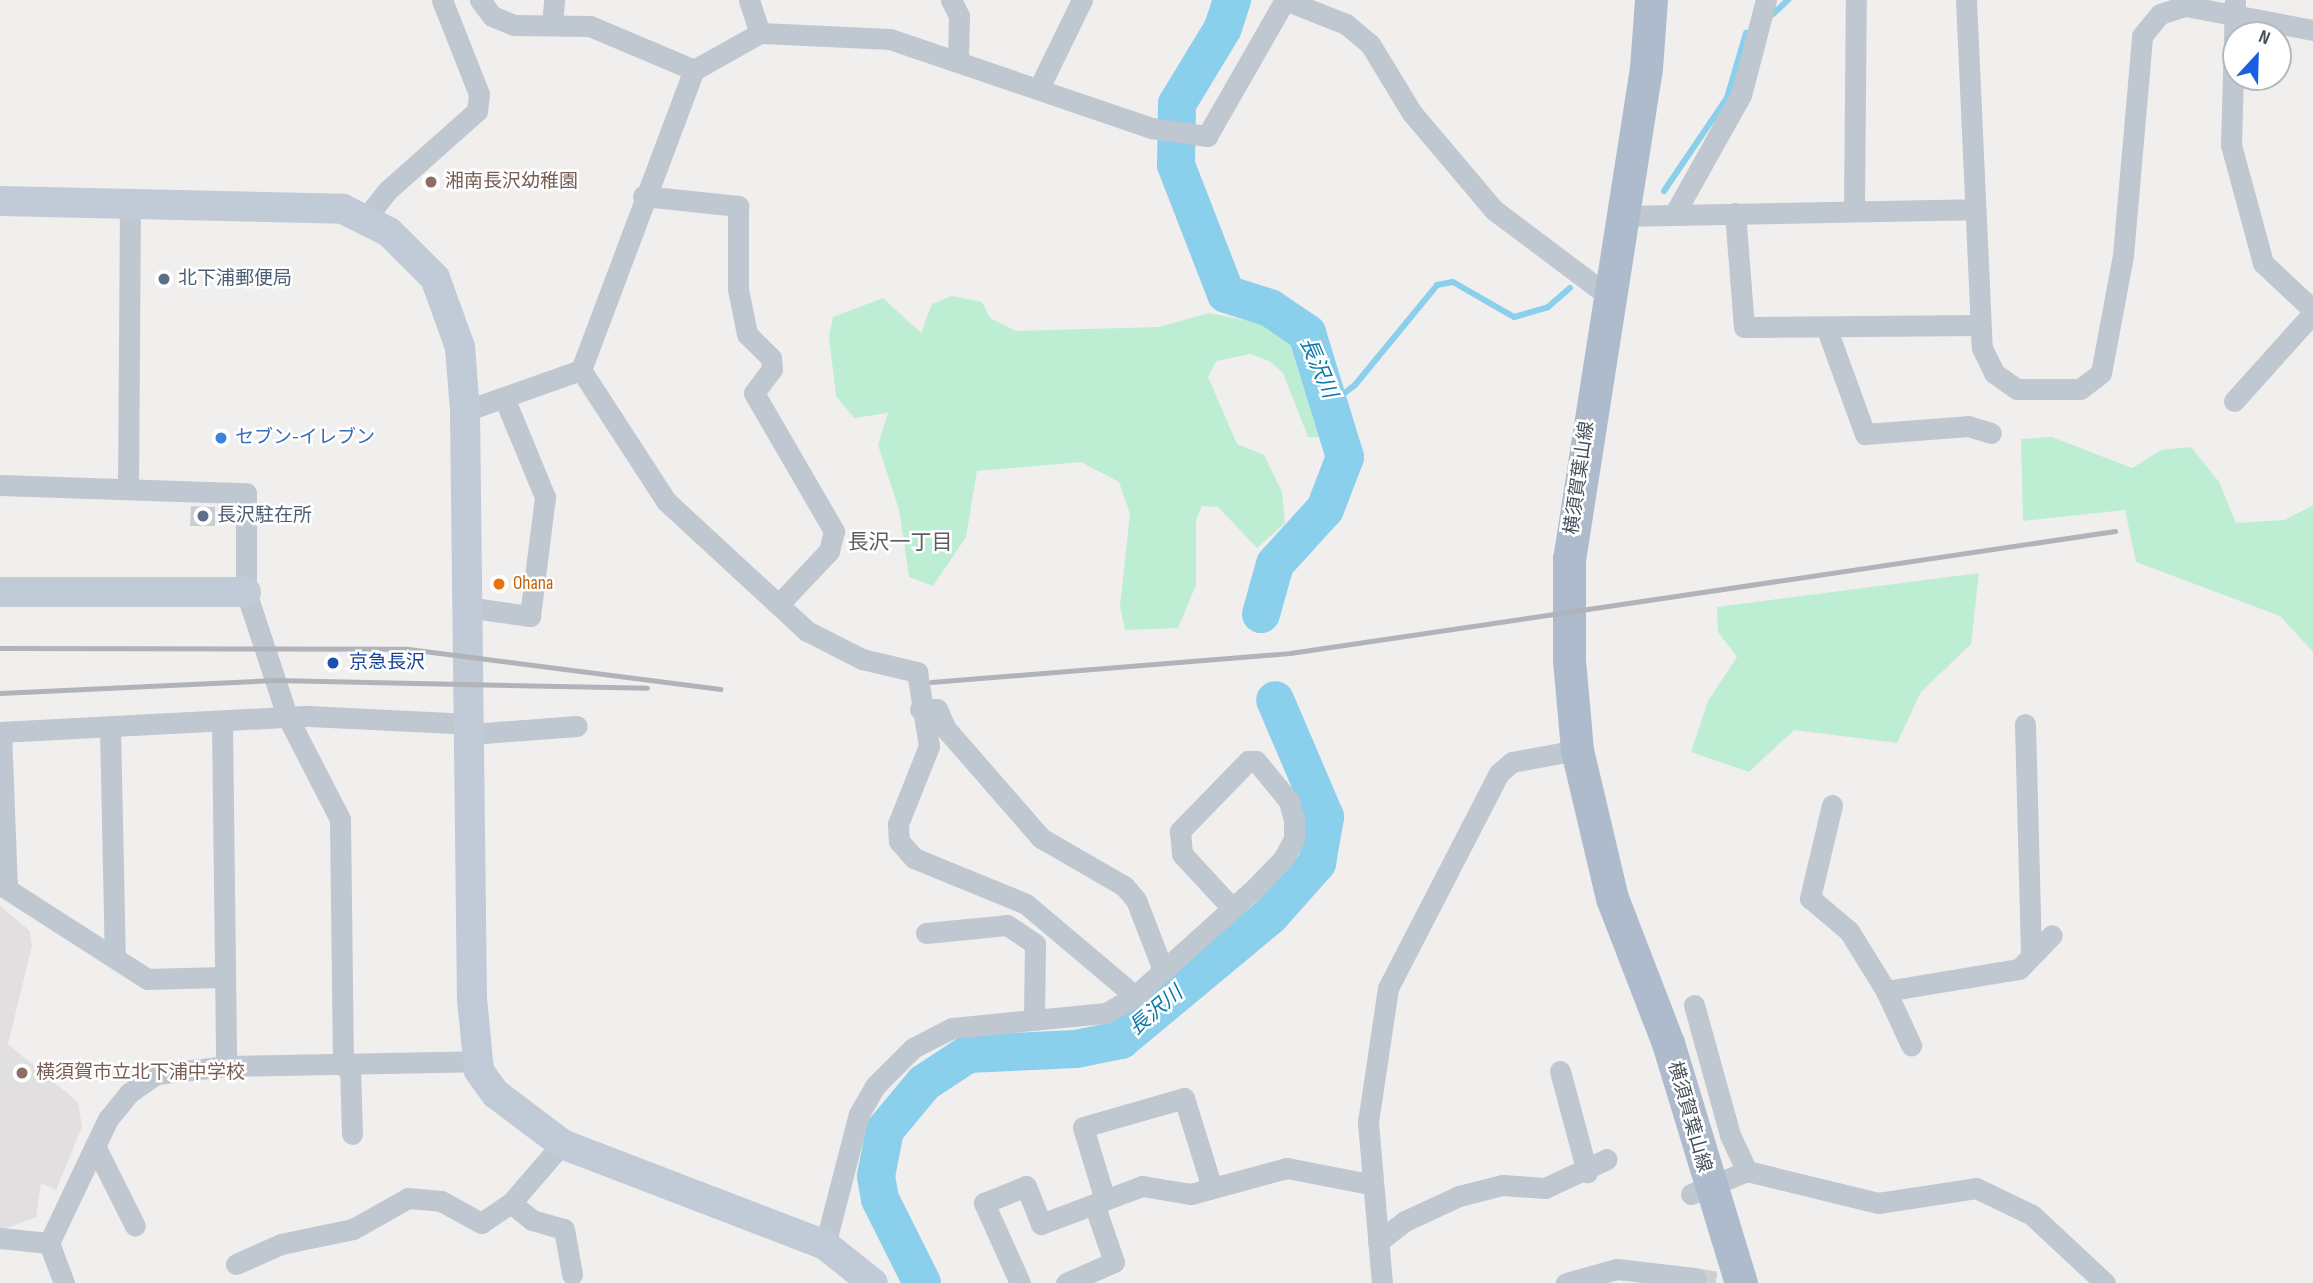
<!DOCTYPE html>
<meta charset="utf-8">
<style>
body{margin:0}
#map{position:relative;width:2313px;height:1283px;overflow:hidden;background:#f1eeee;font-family:"Sofia Sans Condensed","Noto Sans JP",sans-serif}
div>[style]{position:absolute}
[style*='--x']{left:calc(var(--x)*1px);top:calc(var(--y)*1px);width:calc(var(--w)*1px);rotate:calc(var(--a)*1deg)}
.education>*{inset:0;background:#e2dfe0}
.green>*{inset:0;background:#bdeed4}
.stream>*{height:6px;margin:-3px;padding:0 3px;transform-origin:3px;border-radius:3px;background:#8acfeb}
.river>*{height:38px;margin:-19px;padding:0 19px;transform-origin:19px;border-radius:19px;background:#8acfeb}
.building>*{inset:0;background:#cbcdd3}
.street-tunnel>*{height:21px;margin-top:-10.5px;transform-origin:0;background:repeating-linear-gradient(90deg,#cfced1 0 21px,transparent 0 31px)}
.street>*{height:21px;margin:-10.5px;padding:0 10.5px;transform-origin:10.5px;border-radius:10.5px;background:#bfc7d0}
.secondary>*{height:30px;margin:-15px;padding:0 15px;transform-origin:15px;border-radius:15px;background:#c1cad7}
.primary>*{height:33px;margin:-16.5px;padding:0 16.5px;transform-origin:16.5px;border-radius:16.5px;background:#aebbcd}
.rail>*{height:5px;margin:-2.5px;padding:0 2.5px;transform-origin:2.5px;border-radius:2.5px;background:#b0b3b9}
.dots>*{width:19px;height:19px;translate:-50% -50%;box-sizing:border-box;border:4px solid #fff;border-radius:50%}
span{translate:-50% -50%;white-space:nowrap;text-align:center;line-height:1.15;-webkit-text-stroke:5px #fff;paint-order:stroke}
.education-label{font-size:19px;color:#785e54}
.left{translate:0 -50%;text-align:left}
.service-label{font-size:19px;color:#4e5e75}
.shop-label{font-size:19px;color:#366cbe}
.street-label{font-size:19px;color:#46505b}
.food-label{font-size:19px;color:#c56008}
.transit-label{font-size:19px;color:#164399}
.water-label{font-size:21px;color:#0d7aa8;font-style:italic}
.neighbourhood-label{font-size:21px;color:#5b5e63}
.north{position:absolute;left:2222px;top:21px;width:70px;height:70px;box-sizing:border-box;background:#fff;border:2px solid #b5b9bd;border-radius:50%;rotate:22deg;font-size:19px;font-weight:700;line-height:28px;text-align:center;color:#46505b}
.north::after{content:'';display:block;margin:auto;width:24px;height:32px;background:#1a5fdf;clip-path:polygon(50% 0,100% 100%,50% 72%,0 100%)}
</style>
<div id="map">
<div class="education">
<div style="clip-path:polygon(0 906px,30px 931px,32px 946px,8px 1044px,78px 1102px,82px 1127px,56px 1190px,41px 1183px,36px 1217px,0 1231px)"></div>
</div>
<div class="green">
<div style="clip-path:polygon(952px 296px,982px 302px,990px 318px,1016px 331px,1159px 327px,1209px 313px,1265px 324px,1293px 337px,1309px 368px,1323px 437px,1308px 437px,1283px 373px,1269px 361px,1250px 354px,1216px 361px,1208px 377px,1237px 444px,1264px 455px,1282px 492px,1285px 523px,1257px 548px,1218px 507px,1202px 506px,1196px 520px,1196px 585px,1178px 628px,1125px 630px,1120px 606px,1130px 514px,1119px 482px,1081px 462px,977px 471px,966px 537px,933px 586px,909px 577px,899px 510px,878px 445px,888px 413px,854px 418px,836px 396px,829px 336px,833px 317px,883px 298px,921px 333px,932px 304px)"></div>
<div style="clip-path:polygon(2052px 437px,2132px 468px,2161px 450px,2191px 447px,2219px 482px,2236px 523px,2285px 520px,2313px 505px,2313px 652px,2280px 616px,2136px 562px,2125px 510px,2023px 521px,2021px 439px)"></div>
<div style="clip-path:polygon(1979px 573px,1971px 644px,1921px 692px,1897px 743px,1794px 730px,1749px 772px,1691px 752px,1708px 701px,1737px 657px,1718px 632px,1717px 607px)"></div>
</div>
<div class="stream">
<div style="--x:1773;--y:14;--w:21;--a:-43"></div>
<div style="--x:1664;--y:191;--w:112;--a:-55.9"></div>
<div style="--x:1727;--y:98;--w:68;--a:-73.7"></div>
<div style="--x:1333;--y:402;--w:28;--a:-38"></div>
<div style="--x:1355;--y:385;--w:129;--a:-50.6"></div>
<div style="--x:1437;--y:285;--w:16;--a:-11"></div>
<div style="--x:1453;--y:282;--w:70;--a:29.8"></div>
<div style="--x:1514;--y:317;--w:35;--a:-16"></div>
<div style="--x:1548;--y:307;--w:29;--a:-41"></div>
</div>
<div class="river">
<div style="--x:1232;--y:0;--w:29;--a:108"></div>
<div style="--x:1223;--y:28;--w:89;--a:121.2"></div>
<div style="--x:1177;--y:104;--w:61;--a:90.9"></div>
<div style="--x:1176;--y:165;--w:138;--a:68.8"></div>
<div style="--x:1226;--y:294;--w:46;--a:17.7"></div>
<div style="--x:1270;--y:308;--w:45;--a:34"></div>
<div style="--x:1307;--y:333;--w:130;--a:73"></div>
<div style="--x:1345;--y:457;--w:56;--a:111"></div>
<div style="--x:1325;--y:509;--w:74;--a:132.3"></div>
<div style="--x:1275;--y:564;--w:52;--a:105.6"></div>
<div style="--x:922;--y:1283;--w:94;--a:-116.6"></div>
<div style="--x:880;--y:1199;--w:23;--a:-100"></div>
<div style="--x:876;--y:1176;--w:47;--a:-78.9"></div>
<div style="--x:885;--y:1130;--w:61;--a:-50.3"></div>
<div style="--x:924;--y:1083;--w:53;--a:-33.4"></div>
<div style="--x:968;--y:1054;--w:108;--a:-2.7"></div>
<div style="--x:1076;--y:1049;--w:46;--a:-11.3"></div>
<div style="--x:1121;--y:1040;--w:194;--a:-39.8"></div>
<div style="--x:1270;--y:916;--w:71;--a:-48.4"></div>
<div style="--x:1317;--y:863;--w:47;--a:-80.1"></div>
<div style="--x:1325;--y:817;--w:127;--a:-113.1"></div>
</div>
<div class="building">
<div style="clip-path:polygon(191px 506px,215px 507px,215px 526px,190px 526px)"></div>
</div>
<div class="street-tunnel">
<div style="--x:1695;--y:1278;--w:27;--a:10"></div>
</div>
<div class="street">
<div style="--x:480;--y:0;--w:20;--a:53"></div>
<div style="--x:492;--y:16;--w:24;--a:22"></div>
<div style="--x:514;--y:25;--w:76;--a:0.8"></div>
<div style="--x:590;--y:26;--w:113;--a:22.9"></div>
<div style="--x:749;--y:0;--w:35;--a:72"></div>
<div style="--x:951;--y:0;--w:18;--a:63"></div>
<div style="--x:959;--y:16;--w:45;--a:91.3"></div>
<div style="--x:1285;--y:0;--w:66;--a:21.5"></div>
<div style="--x:1346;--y:24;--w:31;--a:40"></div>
<div style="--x:1370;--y:44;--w:81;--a:58.7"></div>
<div style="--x:1412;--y:113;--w:127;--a:49.8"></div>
<div style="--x:1494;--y:210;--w:145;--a:36.9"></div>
<div style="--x:1966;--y:0;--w:348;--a:87.4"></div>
<div style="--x:1982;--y:348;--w:28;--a:64"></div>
<div style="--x:1994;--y:373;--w:28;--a:35"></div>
<div style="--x:2017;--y:389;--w:63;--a:0"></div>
<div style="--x:2080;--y:389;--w:26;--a:-37"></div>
<div style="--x:2101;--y:373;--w:120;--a:-79.4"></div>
<div style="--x:2123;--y:255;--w:220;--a:-85"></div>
<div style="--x:2142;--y:36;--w:28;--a:-51"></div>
<div style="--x:2160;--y:14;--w:26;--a:-18"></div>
<div style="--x:2185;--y:6;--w:130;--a:10.6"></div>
<div style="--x:2235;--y:2;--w:143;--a:91.6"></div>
<div style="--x:2231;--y:145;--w:122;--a:74.8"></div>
<div style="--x:2263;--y:263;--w:69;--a:43.2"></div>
<div style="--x:552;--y:25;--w:25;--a:-85"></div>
<div style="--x:1039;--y:88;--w:98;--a:-64"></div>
<div style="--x:643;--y:196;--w:96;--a:6"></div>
<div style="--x:738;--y:206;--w:83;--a:90"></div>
<div style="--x:738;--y:289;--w:46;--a:78.7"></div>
<div style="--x:747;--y:334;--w:34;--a:45"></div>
<div style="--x:771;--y:358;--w:11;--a:85"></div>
<div style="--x:772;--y:369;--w:30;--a:127"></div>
<div style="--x:754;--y:393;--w:160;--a:59.9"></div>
<div style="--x:834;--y:531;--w:21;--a:104"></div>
<div style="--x:829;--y:551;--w:71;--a:133.3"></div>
<div style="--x:1854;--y:209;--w:209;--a:-89.5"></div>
<div style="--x:1675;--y:213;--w:135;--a:-60.8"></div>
<div style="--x:1741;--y:95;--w:98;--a:-75.3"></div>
<div style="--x:1735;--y:213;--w:114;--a:85.5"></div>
<div style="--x:1744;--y:327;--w:236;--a:-0.5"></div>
<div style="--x:1621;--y:216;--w:353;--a:-1.1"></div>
<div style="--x:366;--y:218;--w:36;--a:-52"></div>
<div style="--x:388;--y:190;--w:119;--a:-41.6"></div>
<div style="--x:477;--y:111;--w:17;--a:-83"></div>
<div style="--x:479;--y:94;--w:101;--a:-111.5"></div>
<div style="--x:1826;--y:327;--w:114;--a:70"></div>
<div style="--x:1865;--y:434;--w:103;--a:-4.4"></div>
<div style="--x:1968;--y:426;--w:24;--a:17"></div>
<div style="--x:581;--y:370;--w:156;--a:57"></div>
<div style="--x:666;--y:501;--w:192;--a:42.7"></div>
<div style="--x:807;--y:631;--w:62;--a:27"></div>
<div style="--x:862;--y:659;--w:57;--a:13.3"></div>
<div style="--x:917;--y:672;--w:75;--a:80.8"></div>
<div style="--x:929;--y:746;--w:84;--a:111.7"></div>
<div style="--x:898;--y:824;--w:17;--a:87"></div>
<div style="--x:899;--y:841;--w:23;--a:49"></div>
<div style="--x:914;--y:858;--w:121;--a:22.3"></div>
<div style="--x:1026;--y:904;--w:143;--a:40.2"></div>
<div style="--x:2234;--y:401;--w:118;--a:-48.1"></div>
<div style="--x:465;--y:411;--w:123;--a:-19.5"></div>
<div style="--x:581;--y:370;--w:321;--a:-69.4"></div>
<div style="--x:694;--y:70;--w:76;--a:-29.3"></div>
<div style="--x:760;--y:33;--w:130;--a:2.6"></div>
<div style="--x:890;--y:39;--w:277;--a:18.8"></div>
<div style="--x:1152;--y:128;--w:56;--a:8.3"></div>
<div style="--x:1207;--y:136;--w:157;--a:-60.2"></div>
<div style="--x:0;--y:485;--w:246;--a:1.9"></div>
<div style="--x:246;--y:493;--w:99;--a:90"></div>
<div style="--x:246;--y:592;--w:131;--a:71.7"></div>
<div style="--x:287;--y:716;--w:116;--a:62.8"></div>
<div style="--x:340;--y:819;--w:247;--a:89.3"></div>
<div style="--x:128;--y:487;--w:285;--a:-89.6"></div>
<div style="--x:466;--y:607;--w:65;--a:8"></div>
<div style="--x:530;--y:616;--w:120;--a:-82.8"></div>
<div style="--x:545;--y:497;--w:105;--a:-112.4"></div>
<div style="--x:920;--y:709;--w:17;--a:0"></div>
<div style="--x:937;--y:709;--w:22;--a:66"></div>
<div style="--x:946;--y:729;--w:145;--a:48.9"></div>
<div style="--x:1041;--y:838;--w:96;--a:30"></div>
<div style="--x:1124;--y:886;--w:18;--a:49"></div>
<div style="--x:1136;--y:900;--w:75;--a:68.9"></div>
<div style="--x:222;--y:722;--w:344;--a:89.3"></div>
<div style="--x:2025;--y:724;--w:229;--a:88.5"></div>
<div style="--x:110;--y:727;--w:231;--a:88.8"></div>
<div style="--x:0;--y:732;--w:309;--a:-3"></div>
<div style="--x:309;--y:716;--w:161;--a:2.8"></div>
<div style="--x:1;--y:732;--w:157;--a:87.8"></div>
<div style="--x:7;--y:889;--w:166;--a:32.7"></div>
<div style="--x:147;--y:979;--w:75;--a:-1.5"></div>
<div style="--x:470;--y:734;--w:107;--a:-4.3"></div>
<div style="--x:1832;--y:805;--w:96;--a:103.3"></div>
<div style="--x:1810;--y:898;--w:51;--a:40.2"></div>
<div style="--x:1849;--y:931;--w:70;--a:58.3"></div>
<div style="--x:1886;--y:991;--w:135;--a:-9.4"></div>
<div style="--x:2019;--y:969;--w:47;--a:-45.9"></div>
<div style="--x:926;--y:933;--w:81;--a:-5.6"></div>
<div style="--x:1007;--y:925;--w:34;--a:34"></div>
<div style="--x:1035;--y:944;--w:76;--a:90.8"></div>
<div style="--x:1886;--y:991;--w:60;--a:65.2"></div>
<div style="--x:1694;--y:1005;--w:135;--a:74.5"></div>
<div style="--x:1730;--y:1135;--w:40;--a:65"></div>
<div style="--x:350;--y:1066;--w:68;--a:88.3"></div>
<div style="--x:1560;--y:1071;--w:105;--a:75"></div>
<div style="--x:95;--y:1146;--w:89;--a:63.4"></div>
<div style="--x:1691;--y:1194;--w:61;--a:-22.3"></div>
<div style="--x:1747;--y:1171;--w:135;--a:13.7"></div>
<div style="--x:1878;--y:1203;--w:99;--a:-8.7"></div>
<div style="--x:1976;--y:1188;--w:62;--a:25.7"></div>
<div style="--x:2032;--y:1215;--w:100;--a:43"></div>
<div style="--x:1105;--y:1200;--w:76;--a:-106.8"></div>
<div style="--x:1083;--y:1127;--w:105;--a:-16"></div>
<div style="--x:1184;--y:1098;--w:94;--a:72.7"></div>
<div style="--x:511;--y:1203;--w:27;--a:39"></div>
<div style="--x:532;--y:1220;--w:33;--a:16"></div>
<div style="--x:564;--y:1229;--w:46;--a:79.9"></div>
<div style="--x:0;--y:1238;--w:49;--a:5.8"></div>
<div style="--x:1378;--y:1242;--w:34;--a:-38"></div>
<div style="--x:1405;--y:1221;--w:60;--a:-24.8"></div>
<div style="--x:1459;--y:1196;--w:44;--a:-14.3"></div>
<div style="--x:1502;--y:1185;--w:43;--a:4"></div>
<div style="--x:1545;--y:1188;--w:68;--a:-25.1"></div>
<div style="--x:825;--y:1245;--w:135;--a:-75.5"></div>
<div style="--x:859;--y:1114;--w:32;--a:-60"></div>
<div style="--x:875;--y:1086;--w:54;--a:-45"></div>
<div style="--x:913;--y:1048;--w:44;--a:-27.1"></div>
<div style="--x:952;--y:1028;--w:155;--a:-5.6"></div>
<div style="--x:1106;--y:1013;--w:34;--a:-30"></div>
<div style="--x:1135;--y:996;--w:163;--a:-42"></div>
<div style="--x:1256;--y:887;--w:39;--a:-46"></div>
<div style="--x:1283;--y:859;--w:23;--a:-61"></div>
<div style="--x:1294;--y:839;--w:19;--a:-90"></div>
<div style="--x:1294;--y:820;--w:20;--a:-105"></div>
<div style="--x:1289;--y:801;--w:52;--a:-129.5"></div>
<div style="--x:1256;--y:761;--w:8;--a:180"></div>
<div style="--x:1248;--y:761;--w:98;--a:134.2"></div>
<div style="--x:1180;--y:831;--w:23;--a:85"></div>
<div style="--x:1182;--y:854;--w:74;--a:47.2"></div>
<div style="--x:236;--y:1264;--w:49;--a:-24"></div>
<div style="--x:281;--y:1244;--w:74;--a:-11.8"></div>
<div style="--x:353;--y:1229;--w:63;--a:-29.4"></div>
<div style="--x:408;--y:1198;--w:33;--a:5"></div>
<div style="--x:441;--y:1201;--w:46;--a:28.8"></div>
<div style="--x:481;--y:1223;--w:36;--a:-34"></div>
<div style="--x:511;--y:1203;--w:78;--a:-49.2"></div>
<div style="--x:64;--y:1283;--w:43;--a:-110.6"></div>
<div style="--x:49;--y:1243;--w:137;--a:-64.6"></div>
<div style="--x:108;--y:1119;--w:33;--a:-51"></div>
<div style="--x:129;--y:1093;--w:33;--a:-35"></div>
<div style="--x:156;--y:1074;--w:70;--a:-6.5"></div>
<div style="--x:226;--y:1066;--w:252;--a:-1.1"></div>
<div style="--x:1020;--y:1283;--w:88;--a:-114.2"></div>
<div style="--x:984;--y:1203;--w:45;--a:-22"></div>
<div style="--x:1026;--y:1186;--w:41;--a:68.5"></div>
<div style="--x:1041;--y:1224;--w:108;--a:-20.6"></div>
<div style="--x:1142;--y:1186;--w:50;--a:9.3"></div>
<div style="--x:1191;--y:1194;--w:99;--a:-15.2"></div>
<div style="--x:1287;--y:1168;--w:84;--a:11"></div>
<div style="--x:1066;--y:1283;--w:52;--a:-23.6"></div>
<div style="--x:1114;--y:1262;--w:61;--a:-109"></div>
<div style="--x:1382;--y:1283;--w:162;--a:-95"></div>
<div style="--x:1368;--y:1122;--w:135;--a:-81.5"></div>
<div style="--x:1388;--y:988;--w:242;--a:-62.7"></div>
<div style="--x:1499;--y:773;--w:17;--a:-40"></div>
<div style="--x:1512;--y:762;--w:66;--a:-10.5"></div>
<div style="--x:1566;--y:1283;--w:53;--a:-15.4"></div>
<div style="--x:1617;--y:1269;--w:79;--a:6.6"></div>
</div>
<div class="secondary">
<div style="--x:0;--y:201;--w:343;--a:1.3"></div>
<div style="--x:343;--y:209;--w:51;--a:26.6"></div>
<div style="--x:389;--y:232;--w:65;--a:45"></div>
<div style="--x:435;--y:278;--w:73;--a:70.1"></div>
<div style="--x:460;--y:347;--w:64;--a:85.5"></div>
<div style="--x:465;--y:411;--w:588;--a:89.32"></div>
<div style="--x:472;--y:999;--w:72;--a:84.4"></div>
<div style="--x:479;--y:1071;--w:29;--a:54"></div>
<div style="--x:496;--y:1094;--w:83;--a:37.1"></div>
<div style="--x:562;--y:1144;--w:282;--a:21"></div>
<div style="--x:825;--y:1245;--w:61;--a:38.4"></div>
<div style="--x:0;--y:592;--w:246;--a:0"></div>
</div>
<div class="primary">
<div style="--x:1651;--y:0;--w:68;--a:94.2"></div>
<div style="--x:1646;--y:68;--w:496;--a:98.9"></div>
<div style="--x:1569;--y:558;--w:102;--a:90"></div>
<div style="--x:1569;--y:660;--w:90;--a:84.9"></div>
<div style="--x:1577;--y:750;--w:152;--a:76.7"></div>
<div style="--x:1612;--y:898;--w:155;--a:68.9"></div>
<div style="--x:1668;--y:1043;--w:251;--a:73.1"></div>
</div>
<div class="rail">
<div style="--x:0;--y:648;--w:408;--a:0.1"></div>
<div style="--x:408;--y:649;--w:315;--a:7.3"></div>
<div style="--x:931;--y:682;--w:360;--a:-4.6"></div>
<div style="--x:1290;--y:653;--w:834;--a:-8.41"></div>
<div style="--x:0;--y:693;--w:274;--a:-2.7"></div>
<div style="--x:274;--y:680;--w:373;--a:1.2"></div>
</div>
<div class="dots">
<div style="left:431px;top:182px;background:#8d6e63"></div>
<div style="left:164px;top:279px;background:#5c6f8a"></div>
<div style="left:221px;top:438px;background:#3f7fe0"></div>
<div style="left:203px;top:516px;background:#5c6f8a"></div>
<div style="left:499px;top:584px;background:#e8710a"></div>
<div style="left:333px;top:663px;background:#1a4fb4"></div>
<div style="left:22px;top:1073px;background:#8d6e63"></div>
</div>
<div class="education-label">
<span class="left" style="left:445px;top:182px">湘南長沢幼稚園</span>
<span class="left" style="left:36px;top:1073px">横須賀市立北下浦中学校</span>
</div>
<div class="service-label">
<span class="left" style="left:178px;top:279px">北下浦郵便局</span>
<span class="left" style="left:217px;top:516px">長沢駐在所</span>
</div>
<div class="shop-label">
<span class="left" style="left:235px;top:438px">セブン-イレブン</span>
</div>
<div class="street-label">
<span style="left:1580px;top:478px;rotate:-82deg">横須賀葉山線</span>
<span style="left:1689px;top:1117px;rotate:74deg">横須賀葉山線</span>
</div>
<div class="food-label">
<span class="left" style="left:513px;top:584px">Ohana</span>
</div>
<div class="transit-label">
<span class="left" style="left:349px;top:663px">京急長沢</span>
</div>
<div class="water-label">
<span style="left:1318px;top:368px;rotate:67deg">長沢川</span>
<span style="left:1156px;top:1011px;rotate:-40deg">長沢川</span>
</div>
<div class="neighbourhood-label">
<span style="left:900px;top:543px">長沢一丁目</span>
</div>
<div class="north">N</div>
</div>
